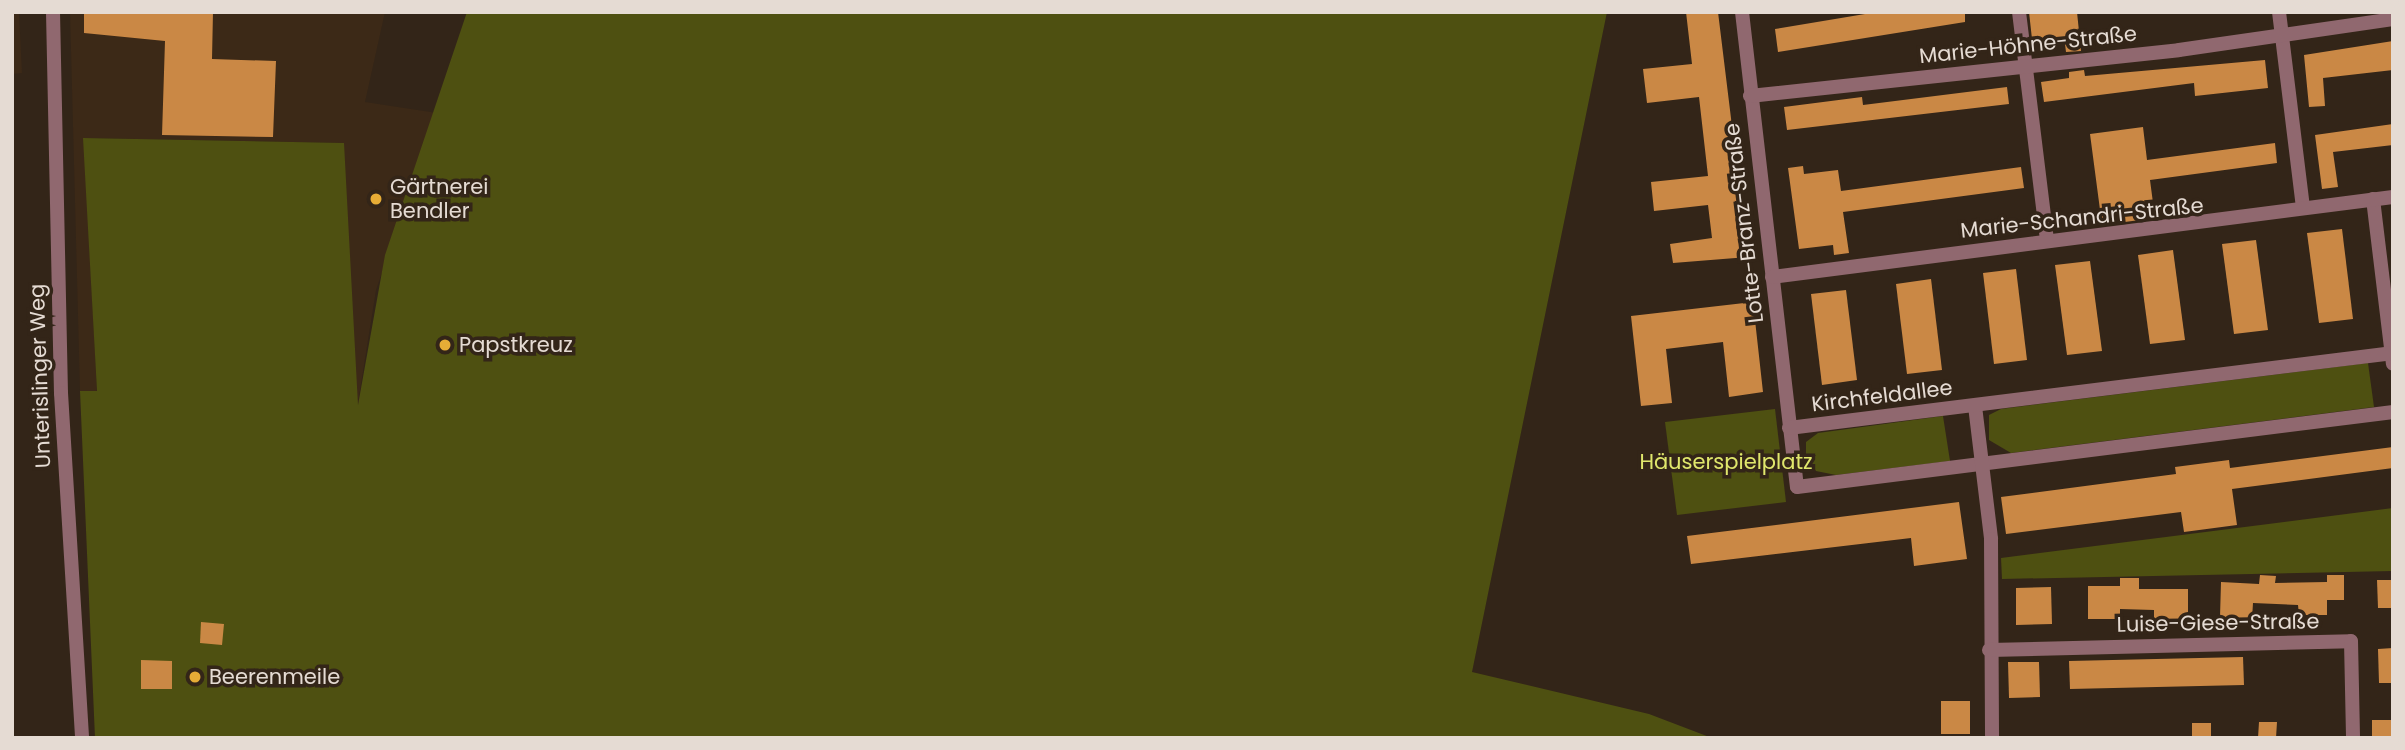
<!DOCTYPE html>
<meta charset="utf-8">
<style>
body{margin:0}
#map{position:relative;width:2405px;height:750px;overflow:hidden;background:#332518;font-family:Poppins,sans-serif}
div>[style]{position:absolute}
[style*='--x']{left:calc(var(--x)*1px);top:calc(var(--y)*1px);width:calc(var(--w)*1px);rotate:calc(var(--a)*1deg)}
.built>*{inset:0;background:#3c2917}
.green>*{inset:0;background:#4e5011}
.building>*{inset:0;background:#ca8845}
.minor>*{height:14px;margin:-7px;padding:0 7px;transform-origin:7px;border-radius:7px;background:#90686f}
.tertiary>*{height:14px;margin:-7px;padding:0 7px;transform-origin:7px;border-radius:7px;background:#90686f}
.dots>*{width:19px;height:19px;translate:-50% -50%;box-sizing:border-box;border:4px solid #332518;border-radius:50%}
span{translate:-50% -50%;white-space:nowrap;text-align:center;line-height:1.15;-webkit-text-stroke:7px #332518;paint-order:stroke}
.street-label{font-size:21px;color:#e5dbd3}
.poi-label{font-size:21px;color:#e5dbd3}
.left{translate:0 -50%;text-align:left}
.park-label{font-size:21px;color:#e0e76c}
.frame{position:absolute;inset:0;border:14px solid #e5dbd3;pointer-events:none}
</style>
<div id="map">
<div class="built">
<div style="clip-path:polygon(12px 12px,19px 12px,22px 73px,12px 74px)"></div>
<div style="clip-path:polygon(70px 12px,385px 12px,365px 102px,437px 113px,376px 290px,357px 409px,343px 143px,84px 138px,97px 392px,80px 391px)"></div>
</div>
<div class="green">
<div style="clip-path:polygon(467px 12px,1607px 12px,1472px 672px,1649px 714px,1712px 738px,95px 738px,80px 391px,97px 391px,83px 138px,344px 143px,358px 405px,385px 255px)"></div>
<div style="clip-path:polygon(2368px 363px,2374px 407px,2011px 453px,1989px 440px,1989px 415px,2001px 409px)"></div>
<div style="clip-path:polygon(1775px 409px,1786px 502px,1677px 515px,1665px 422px)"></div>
<div style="clip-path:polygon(1943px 416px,1950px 461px,1836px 475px,1816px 471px,1806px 457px,1806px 442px,1818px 433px)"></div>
<div style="clip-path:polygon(2393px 508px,2393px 571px,2002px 579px,2001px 558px)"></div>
</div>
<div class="building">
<div style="clip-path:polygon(84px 12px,213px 12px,212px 59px,276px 61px,273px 137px,162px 135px,165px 41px,84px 33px)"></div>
<div style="clip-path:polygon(1686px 12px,1718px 12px,1748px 257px,1673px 263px,1670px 244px,1712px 238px,1708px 205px,1654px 211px,1651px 182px,1708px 176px,1699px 97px,1647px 103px,1643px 69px,1692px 64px)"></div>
<div style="clip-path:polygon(1877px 12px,1965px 12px,1965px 22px,1778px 52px,1775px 29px)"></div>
<div style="clip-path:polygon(2029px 12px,2077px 12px,2081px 51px,2066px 52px,2065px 44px,2033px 48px)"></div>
<div style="clip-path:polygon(2393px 41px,2393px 70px,2323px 78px,2325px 106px,2309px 107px,2304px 55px)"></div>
<div style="clip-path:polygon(2265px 60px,2268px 88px,2195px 96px,2194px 83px,2044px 102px,2041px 82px,2069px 78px,2069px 72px,2084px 70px,2085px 76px)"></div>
<div style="clip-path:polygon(2007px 87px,2009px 104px,1787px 130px,1784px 107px,1862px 97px,1863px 105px)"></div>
<div style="clip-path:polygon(2393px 124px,2393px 145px,2333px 152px,2338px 187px,2322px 189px,2315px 135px)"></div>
<div style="clip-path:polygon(2143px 127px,2147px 160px,2275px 143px,2277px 163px,2150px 180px,2155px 218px,2102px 225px,2090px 134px)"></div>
<div style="clip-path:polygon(1803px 166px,1804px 174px,1838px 170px,1841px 191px,2021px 167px,2024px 188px,1843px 212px,1849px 253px,1834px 255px,1833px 245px,1799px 249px,1788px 168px)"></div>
<div style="clip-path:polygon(2342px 229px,2353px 319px,2319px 323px,2307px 233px)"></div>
<div style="clip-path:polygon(2256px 240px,2268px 330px,2234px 334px,2222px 244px)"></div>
<div style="clip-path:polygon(2173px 250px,2185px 340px,2150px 344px,2138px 255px)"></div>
<div style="clip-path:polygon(2090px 261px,2102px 351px,2067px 355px,2055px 265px)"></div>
<div style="clip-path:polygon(2016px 269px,2027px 360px,1994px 364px,1983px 273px)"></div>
<div style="clip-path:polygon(1931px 279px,1942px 370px,1907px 374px,1896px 284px)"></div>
<div style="clip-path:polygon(1846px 290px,1857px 380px,1822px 385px,1811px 294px)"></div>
<div style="clip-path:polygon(1753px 302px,1763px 392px,1729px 397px,1723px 342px,1666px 349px,1672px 403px,1641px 406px,1631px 316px)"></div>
<div style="clip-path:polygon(2393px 447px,2393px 468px,2232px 489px,2237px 525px,2184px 532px,2181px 512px,2006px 534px,2001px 497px,2176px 474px,2175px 467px,2229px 460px,2230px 468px)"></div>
<div style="clip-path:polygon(1959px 502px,1967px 559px,1914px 566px,1911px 538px,1691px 564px,1687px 536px)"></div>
<div style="clip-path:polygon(2260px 575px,2276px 576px,2275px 583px,2327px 582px,2327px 575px,2344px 575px,2344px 600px,2327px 600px,2327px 615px,2299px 615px,2298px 605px,2253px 603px,2252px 619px,2220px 617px,2221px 582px,2259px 584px)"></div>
<div style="clip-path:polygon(2120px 578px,2139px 578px,2139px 589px,2188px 589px,2188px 620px,2154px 620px,2154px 610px,2120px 609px,2120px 619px,2088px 619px,2088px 586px,2120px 586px)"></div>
<div style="clip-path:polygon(2377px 580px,2393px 580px,2393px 608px,2378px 608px)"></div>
<div style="clip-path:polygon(2051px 587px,2052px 624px,2016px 625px,2016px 588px)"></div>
<div style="clip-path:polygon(201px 622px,224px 624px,222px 645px,200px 643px)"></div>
<div style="clip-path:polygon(2393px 648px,2393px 683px,2379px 683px,2378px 649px)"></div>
<div style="clip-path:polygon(2243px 657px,2244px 685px,2070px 689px,2069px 661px)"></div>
<div style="clip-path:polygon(141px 660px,172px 661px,172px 689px,141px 689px)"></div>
<div style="clip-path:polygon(2008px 662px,2039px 662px,2040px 697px,2009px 698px)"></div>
<div style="clip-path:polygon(1941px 701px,1970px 701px,1970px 734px,1941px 734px)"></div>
<div style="clip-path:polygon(2372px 720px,2393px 720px,2393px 738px,2372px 738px)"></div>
<div style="clip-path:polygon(2259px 722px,2277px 722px,2276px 738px,2258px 738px)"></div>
<div style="clip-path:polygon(2192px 723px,2211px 723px,2211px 738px,2192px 738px)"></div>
</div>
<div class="minor">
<div style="--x:1742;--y:12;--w:478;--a:83.4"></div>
<div style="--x:1797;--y:487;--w:601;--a:-7.17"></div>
<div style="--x:2019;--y:12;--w:230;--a:83"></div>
<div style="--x:2279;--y:12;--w:197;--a:83"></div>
<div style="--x:1750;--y:96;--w:431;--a:-6.1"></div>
<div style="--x:2179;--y:50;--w:216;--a:-8.2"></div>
<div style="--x:2373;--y:199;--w:166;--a:83.1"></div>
<div style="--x:1772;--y:277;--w:626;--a:-7.34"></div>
<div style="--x:1975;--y:406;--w:134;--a:83.1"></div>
<div style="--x:1991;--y:539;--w:199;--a:89.7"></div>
<div style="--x:1789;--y:428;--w:609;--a:-7.08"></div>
<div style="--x:1989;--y:650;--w:362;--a:-1.4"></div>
<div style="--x:2351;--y:641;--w:97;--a:88.8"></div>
</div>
<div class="tertiary">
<div style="--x:53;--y:12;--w:381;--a:88.8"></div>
<div style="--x:61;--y:393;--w:346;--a:86.5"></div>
</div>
<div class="dots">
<div style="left:376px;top:199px;background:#e6ac36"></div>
<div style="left:445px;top:345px;background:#e6ac36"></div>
<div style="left:195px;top:677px;background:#e6ac36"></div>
</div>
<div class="street-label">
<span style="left:2028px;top:45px;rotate:-6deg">Marie-Höhne-Straße</span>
<span style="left:2082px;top:218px;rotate:-6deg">Marie-Schandri-Straße</span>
<span style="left:1744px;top:223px;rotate:-97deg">Lotte-Branz-Straße</span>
<span style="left:40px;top:376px;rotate:-92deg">Unterislinger Weg</span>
<span style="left:1882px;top:396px;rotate:-7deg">Kirchfeldallee</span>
<span style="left:2218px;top:623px;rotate:-1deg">Luise-Giese-Straße</span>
</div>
<div class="poi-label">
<span class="left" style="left:390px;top:199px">Gärtnerei<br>Bendler</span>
<span class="left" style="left:459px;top:345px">Papstkreuz</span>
<span class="left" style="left:209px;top:677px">Beerenmeile</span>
</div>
<div class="park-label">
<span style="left:1726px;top:462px">Häuserspielplatz</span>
</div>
<div class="frame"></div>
</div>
